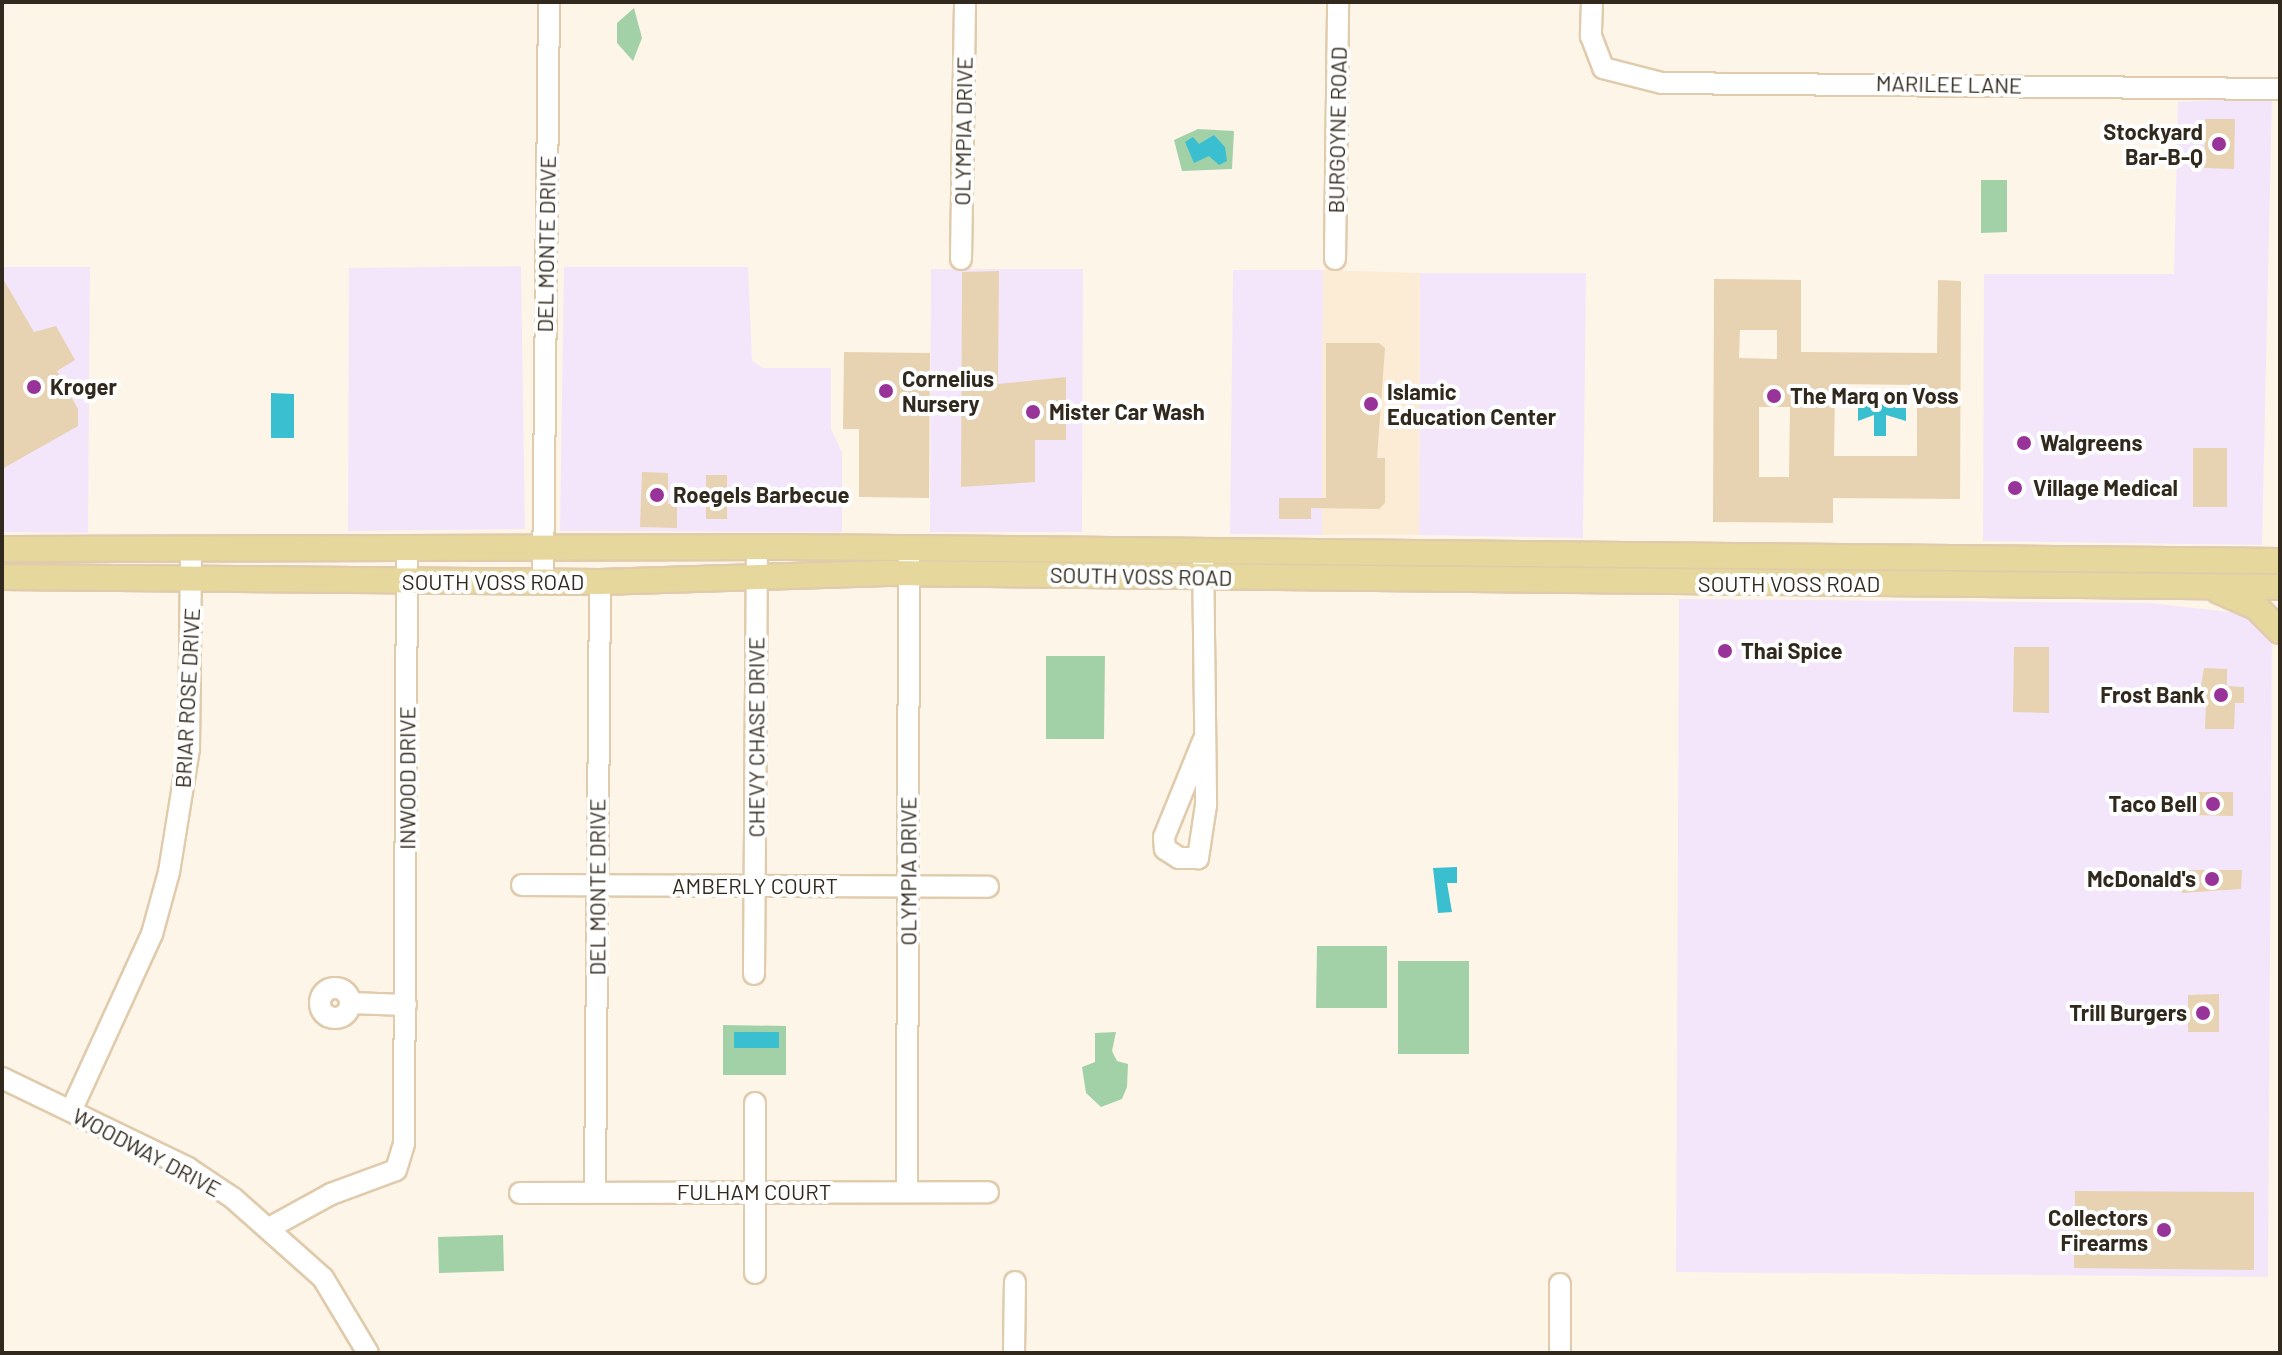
<!DOCTYPE html>
<style>
body{margin:0}
#map{position:relative;width:2282px;height:1355px;overflow:hidden;background:#fdf5e8;font-family:Barlow,sans-serif}
div>[style]{position:absolute}
[style*='--x']{left:calc(var(--x)*1px);top:calc(var(--y)*1px);width:calc(var(--w)*1px);rotate:calc(var(--a)*1deg)}
.commercial>*{inset:0;background:#f4e6fa}
.built>*{inset:0;background:#fcecd5}
.green>*{inset:0;background:#a2d1a8}
.water>*{inset:0;background:#39bfd0}
.building>*{inset:0;background:#e7d2b2}
.roads{filter:drop-shadow(2px 0 #e0cbac) drop-shadow(-2px 0 #e0cbac) drop-shadow(0 2px #e0cbac) drop-shadow(0 -2px #e0cbac)}
.minor>*{height:20px;margin:-10px;padding:0 10px;transform-origin:10px;border-radius:10px;background:#fff}
.minor>.ring{margin:-10px;padding:0;box-sizing:content-box;background:none;border:20px solid #fff;border-radius:50%}
.major>*{height:24px;margin:-12px;padding:0 12px;transform-origin:12px;border-radius:12px;background:#e6d79c}
.dots>*{width:22px;height:22px;translate:-50% -50%;box-sizing:border-box;border:4px solid #fff;border-radius:50%}
span{translate:-50% -50%;white-space:nowrap;text-align:center;line-height:1.15;-webkit-text-stroke:8px #fff;paint-order:stroke}
.street-label{font-size:22px;color:#31291d}
.poi-label{font-size:22px;color:#31291d;font-weight:700}
.right{translate:-100% -50%;text-align:right}
.left{translate:0 -50%;text-align:left}
.frame{position:absolute;inset:0;border:4px solid #31291d;pointer-events:none}
</style>
<div id="map">
<div class="commercial">
<div style="clip-path:polygon(2272px 97px,2262px 545px,1983px 541px,1984px 274px,2174px 274px,2178px 102px)"></div>
<div style="clip-path:polygon(521px 266px,525px 529px,348px 531px,349px 268px)"></div>
<div style="clip-path:polygon(2px 267px,90px 267px,88px 533px,2px 532px)"></div>
<div style="clip-path:polygon(564px 267px,748px 267px,752px 361px,763px 368px,831px 368px,831px 429px,842px 453px,842px 532px,560px 531px)"></div>
<div style="clip-path:polygon(931px 269px,1083px 269px,1082px 532px,930px 532px)"></div>
<div style="clip-path:polygon(1233px 270px,1323px 270px,1322px 535px,1230px 534px)"></div>
<div style="clip-path:polygon(1420px 273px,1586px 273px,1583px 538px,1419px 535px)"></div>
<div style="clip-path:polygon(1679px 599px,2150px 603px,2247px 614px,2272px 639px,2268px 1277px,1676px 1272px)"></div>
</div>
<div class="built">
<div style="clip-path:polygon(1323px 270px,1420px 273px,1419px 535px,1322px 535px)"></div>
</div>
<div class="green">
<div style="clip-path:polygon(634px 8px,642px 38px,633px 61px,617px 43px,617px 23px)"></div>
<div style="clip-path:polygon(1198px 129px,1234px 131px,1232px 169px,1182px 171px,1174px 140px)"></div>
<div style="clip-path:polygon(1981px 180px,2007px 180px,2007px 232px,1981px 233px)"></div>
<div style="clip-path:polygon(1046px 656px,1105px 656px,1104px 739px,1046px 739px)"></div>
<div style="clip-path:polygon(1317px 946px,1387px 946px,1387px 1008px,1316px 1008px)"></div>
<div style="clip-path:polygon(1398px 961px,1469px 961px,1469px 1054px,1398px 1054px)"></div>
<div style="clip-path:polygon(723px 1025px,786px 1026px,786px 1075px,723px 1075px)"></div>
<div style="clip-path:polygon(1116px 1032px,1112px 1051px,1117px 1061px,1128px 1064px,1127px 1087px,1122px 1099px,1101px 1107px,1086px 1093px,1082px 1067px,1095px 1062px,1095px 1033px)"></div>
<div style="clip-path:polygon(503px 1235px,504px 1271px,439px 1273px,438px 1237px)"></div>
</div>
<div class="water">
<div style="clip-path:polygon(1214px 135px,1225px 147px,1227px 161px,1219px 165px,1209px 156px,1194px 163px,1185px 142px,1193px 137px,1199px 144px)"></div>
<div style="clip-path:polygon(271px 393px,294px 394px,294px 438px,271px 438px)"></div>
<div style="clip-path:polygon(1858px 401px,1906px 407px,1906px 421px,1886px 415px,1886px 436px,1874px 436px,1874px 415px,1858px 421px)"></div>
<div style="clip-path:polygon(1457px 867px,1457px 883px,1447px 883px,1452px 912px,1438px 913px,1433px 868px)"></div>
<div style="clip-path:polygon(734px 1032px,779px 1032px,779px 1048px,734px 1048px)"></div>
</div>
<div class="building">
<div style="clip-path:polygon(2205px 119px,2235px 119px,2234px 169px,2204px 168px)"></div>
<div style="clip-path:polygon(999px 271px,998px 384px,1066px 377px,1066px 440px,1035px 440px,1035px 482px,961px 487px,962px 272px)"></div>
<div style="clip-path:polygon(2px 277px,34px 332px,56px 326px,75px 360px,57px 371px,78px 409px,78px 426px,2px 469px)"></div>
<div style="clip-path:polygon(evenodd,1714px 279px,1801px 280px,1801px 352px,1937px 353px,1938px 280px,1961px 281px,1960px 499px,1833px 498px,1833px 523px,1713px 522px,1714px 279px,1740px 330px,1777px 330px,1777px 359px,1739px 358px,1740px 330px,1714px 279px,1835px 384px,1917px 385px,1917px 456px,1834px 456px,1835px 384px,1714px 279px,1759px 407px,1790px 407px,1789px 477px,1759px 477px,1759px 407px)"></div>
<div style="clip-path:polygon(1326px 343px,1379px 343px,1385px 348px,1377px 458px,1385px 458px,1385px 503px,1379px 509px,1311px 508px,1311px 519px,1279px 519px,1279px 498px,1326px 498px)"></div>
<div style="clip-path:polygon(844px 352px,930px 353px,929px 498px,859px 497px,859px 429px,843px 429px)"></div>
<div style="clip-path:polygon(2193px 448px,2227px 448px,2227px 507px,2193px 507px)"></div>
<div style="clip-path:polygon(642px 472px,668px 473px,668px 504px,677px 504px,677px 528px,640px 527px)"></div>
<div style="clip-path:polygon(706px 475px,727px 475px,727px 519px,706px 519px)"></div>
<div style="clip-path:polygon(2014px 647px,2049px 647px,2049px 713px,2013px 712px)"></div>
<div style="clip-path:polygon(2204px 668px,2227px 669px,2227px 686px,2244px 687px,2244px 703px,2235px 703px,2234px 729px,2205px 729px,2206px 704px,2198px 704px)"></div>
<div style="clip-path:polygon(2193px 792px,2233px 792px,2233px 816px,2193px 815px)"></div>
<div style="clip-path:polygon(2182px 870px,2242px 870px,2241px 889px,2182px 893px)"></div>
<div style="clip-path:polygon(2219px 994px,2219px 1032px,2188px 1032px,2188px 995px)"></div>
<div style="clip-path:polygon(2075px 1191px,2254px 1192px,2254px 1270px,2074px 1268px)"></div>
</div>
<div class="roads">
<div class="minor">
<div style="--x:1592;--y:2;--w:34;--a:92"></div>
<div style="--x:1591;--y:36;--w:34;--a:69"></div>
<div style="--x:1603;--y:68;--w:61;--a:14.3"></div>
<div style="--x:1662;--y:83;--w:618;--a:0.56"></div>
<div style="--x:961;--y:259;--w:257;--a:-89.1"></div>
<div style="--x:1335;--y:259;--w:257;--a:-89.3"></div>
<div style="--x:1203;--y:551;--w:254;--a:89.3"></div>
<div style="--x:1206;--y:805;--w:54;--a:98.6"></div>
<div style="--x:1198;--y:858;--w:19;--a:180"></div>
<div style="--x:1179;--y:858;--w:17;--a:-147"></div>
<div style="--x:1165;--y:849;--w:12;--a:-95"></div>
<div style="--x:1164;--y:837;--w:104;--a:-67.9"></div>
<div style="--x:543;--y:582;--w:580;--a:-89.41"></div>
<div style="--x:522;--y:885;--w:466;--a:0.2"></div>
<div style="--x:754;--y:974;--w:426;--a:-89.6"></div>
<div class="ring" style="left:320px;top:988px;width:10px;height:10px"></div>
<div style="--x:350;--y:1003;--w:56;--a:2"></div>
<div style="--x:2;--y:1078;--w:207;--a:25.8"></div>
<div style="--x:188;--y:1168;--w:54;--a:33.7"></div>
<div style="--x:233;--y:1198;--w:120;--a:41.6"></div>
<div style="--x:323;--y:1278;--w:87;--a:59"></div>
<div style="--x:755;--y:1103;--w:170;--a:90"></div>
<div style="--x:71;--y:1111;--w:195;--a:-65.4"></div>
<div style="--x:152;--y:934;--w:64;--a:-74.7"></div>
<div style="--x:169;--y:872;--w:125;--a:-80.8"></div>
<div style="--x:189;--y:749;--w:198;--a:-89.4"></div>
<div style="--x:595;--y:1192;--w:610;--a:-89.53"></div>
<div style="--x:907;--y:1192;--w:634;--a:-89.82"></div>
<div style="--x:520;--y:1193;--w:468;--a:-0.1"></div>
<div style="--x:271;--y:1227;--w:68;--a:-28.8"></div>
<div style="--x:331;--y:1194;--w:69;--a:-20.3"></div>
<div style="--x:396;--y:1170;--w:28;--a:-73"></div>
<div style="--x:404;--y:1143;--w:592;--a:-89.71"></div>
<div style="--x:1014;--y:1353;--w:71;--a:-89.2"></div>
<div style="--x:1560;--y:1353;--w:69;--a:-90"></div>
</div>
<div class="major">
<div style="--x:2;--y:549;--w:784;--a:-0.15"></div>
<div style="--x:786;--y:547;--w:1494;--a:0.54"></div>
<div style="--x:2;--y:577;--w:598;--a:0.48"></div>
<div style="--x:600;--y:582;--w:287;--a:-1.8"></div>
<div style="--x:887;--y:573;--w:1393;--a:0.58"></div>
<div style="--x:2219;--y:591;--w:40;--a:23.4"></div>
<div style="--x:2256;--y:607;--w:34;--a:45"></div>
</div>
</div>
<div class="dots">
<div style="left:2219px;top:144px;background:#983399"></div>
<div style="left:34px;top:387px;background:#983399"></div>
<div style="left:886px;top:391px;background:#983399"></div>
<div style="left:1774px;top:396px;background:#983399"></div>
<div style="left:1371px;top:404px;background:#983399"></div>
<div style="left:1033px;top:412px;background:#983399"></div>
<div style="left:2024px;top:443px;background:#983399"></div>
<div style="left:2015px;top:488px;background:#983399"></div>
<div style="left:657px;top:495px;background:#983399"></div>
<div style="left:1725px;top:651px;background:#983399"></div>
<div style="left:2221px;top:695px;background:#983399"></div>
<div style="left:2213px;top:804px;background:#983399"></div>
<div style="left:2212px;top:879px;background:#983399"></div>
<div style="left:2203px;top:1013px;background:#983399"></div>
<div style="left:2164px;top:1230px;background:#983399"></div>
</div>
<div class="street-label">
<span style="left:1949px;top:84px;rotate:1deg">MARILEE LANE</span>
<span style="left:1337px;top:130px;rotate:-89deg">BURGOYNE ROAD</span>
<span style="left:963px;top:131px;rotate:-89deg">OLYMPIA DRIVE</span>
<span style="left:546px;top:244px;rotate:-89deg">DEL MONTE DRIVE</span>
<span style="left:1141px;top:576px;rotate:1deg">SOUTH VOSS ROAD</span>
<span style="left:493px;top:582px">SOUTH VOSS ROAD</span>
<span style="left:1789px;top:584px">SOUTH VOSS ROAD</span>
<span style="left:187px;top:698px;rotate:-87deg">BRIAR ROSE DRIVE</span>
<span style="left:756px;top:737px;rotate:-90deg">CHEVY CHASE DRIVE</span>
<span style="left:407px;top:778px;rotate:-90deg">INWOOD DRIVE</span>
<span style="left:908px;top:871px;rotate:-90deg">OLYMPIA DRIVE</span>
<span style="left:755px;top:886px">AMBERLY COURT</span>
<span style="left:597px;top:887px;rotate:-90deg">DEL MONTE DRIVE</span>
<span style="left:147px;top:1152px;rotate:28deg">WOODWAY DRIVE</span>
<span style="left:754px;top:1192px">FULHAM COURT</span>
</div>
<div class="poi-label">
<span class="right" style="left:2203px;top:144px">Stockyard<br>Bar-B-Q</span>
<span class="left" style="left:902px;top:391px">Cornelius<br>Nursery</span>
<span class="left" style="left:50px;top:387px">Kroger</span>
<span class="left" style="left:1387px;top:404px">Islamic<br>Education Center</span>
<span class="left" style="left:1790px;top:396px">The Marq on Voss</span>
<span class="left" style="left:1049px;top:412px">Mister Car Wash</span>
<span class="left" style="left:2040px;top:443px">Walgreens</span>
<span class="left" style="left:2033px;top:488px">Village Medical</span>
<span class="left" style="left:673px;top:495px">Roegels Barbecue</span>
<span class="left" style="left:1741px;top:651px">Thai Spice</span>
<span class="right" style="left:2205px;top:695px">Frost Bank</span>
<span class="right" style="left:2197px;top:804px">Taco Bell</span>
<span class="right" style="left:2196px;top:879px">McDonald's</span>
<span class="right" style="left:2187px;top:1013px">Trill Burgers</span>
<span class="right" style="left:2148px;top:1230px">Collectors<br>Firearms</span>
</div>
<div class="frame"></div>
</div>
